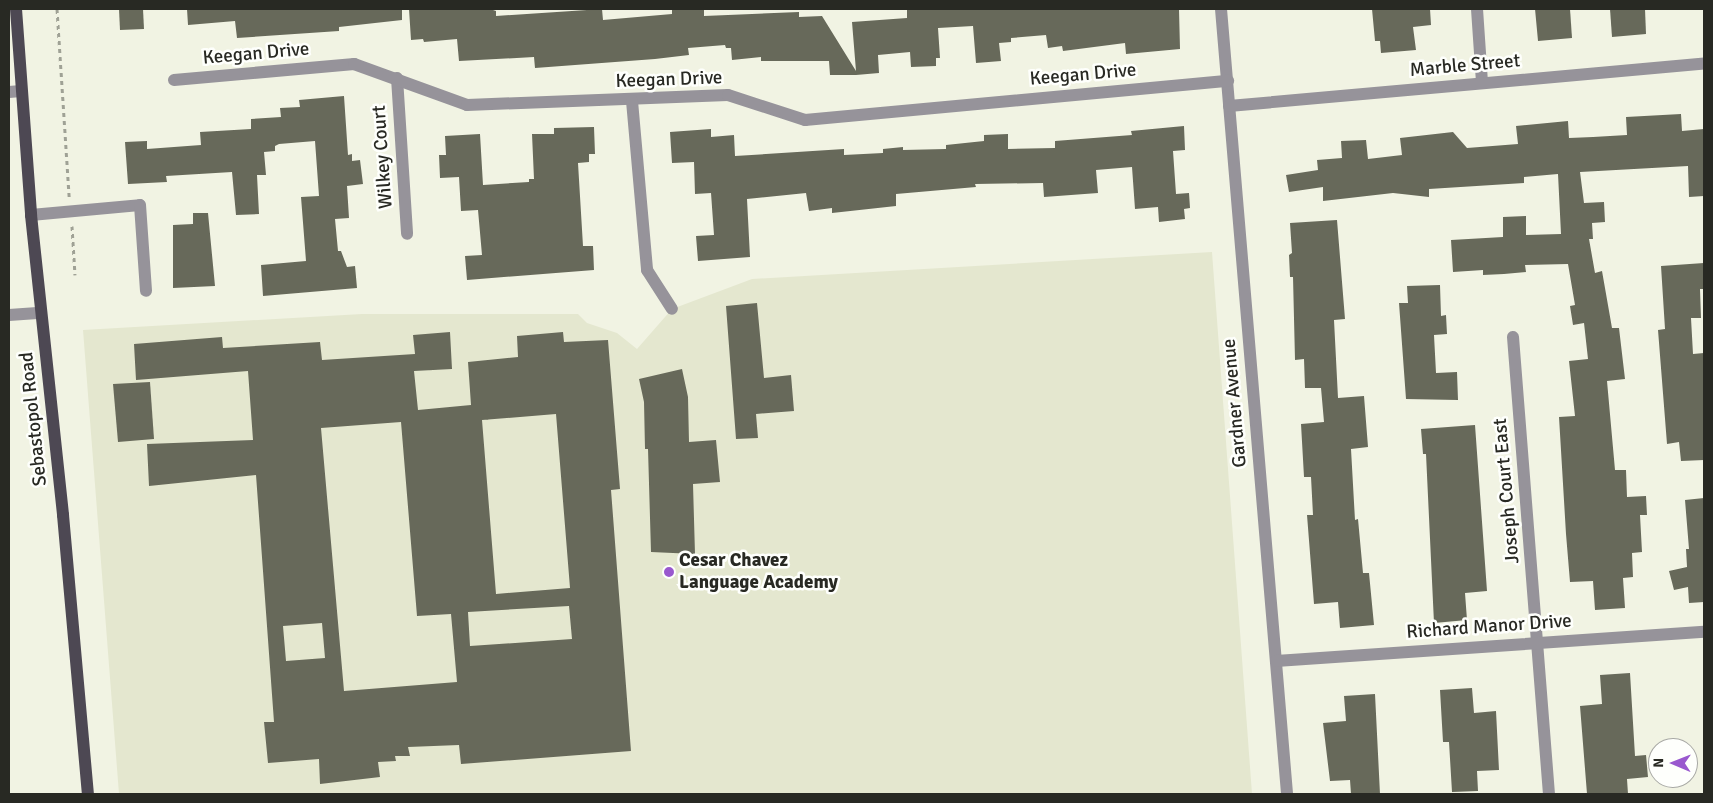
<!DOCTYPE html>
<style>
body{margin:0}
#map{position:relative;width:1713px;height:803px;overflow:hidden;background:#f1f3e3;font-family:Signika,sans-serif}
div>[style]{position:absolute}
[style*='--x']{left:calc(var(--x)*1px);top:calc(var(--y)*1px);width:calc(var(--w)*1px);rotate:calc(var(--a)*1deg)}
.built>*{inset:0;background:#e4e7cf}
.building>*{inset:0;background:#67695a}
.path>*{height:3px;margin-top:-1.5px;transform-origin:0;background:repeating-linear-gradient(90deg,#9fa195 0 4px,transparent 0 8px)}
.minor>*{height:12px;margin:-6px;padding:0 6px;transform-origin:6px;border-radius:6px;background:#96939a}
.major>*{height:12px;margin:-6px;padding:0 6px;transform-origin:6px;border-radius:6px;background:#4d4853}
.dots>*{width:14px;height:14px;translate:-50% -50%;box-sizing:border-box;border:2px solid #fefffc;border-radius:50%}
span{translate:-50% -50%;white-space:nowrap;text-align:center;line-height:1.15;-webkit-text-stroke:5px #fefffc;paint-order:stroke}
.street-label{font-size:19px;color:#282923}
.poi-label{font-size:19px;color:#282923;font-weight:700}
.left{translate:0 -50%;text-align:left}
.frame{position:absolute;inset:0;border:10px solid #282923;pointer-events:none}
.north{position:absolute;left:1648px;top:738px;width:50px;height:50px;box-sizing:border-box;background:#fefffc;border:1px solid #a8a9a5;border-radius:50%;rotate:271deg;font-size:14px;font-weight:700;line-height:20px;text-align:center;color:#282923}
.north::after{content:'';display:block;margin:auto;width:18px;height:22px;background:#9958ce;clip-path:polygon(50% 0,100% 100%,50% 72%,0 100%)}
</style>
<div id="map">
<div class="built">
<div style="clip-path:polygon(1212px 252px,1252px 794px,119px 794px,83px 330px,362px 314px,578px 314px,587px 323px,617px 333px,637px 349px,672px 309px,752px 279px)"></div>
</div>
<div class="building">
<div style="clip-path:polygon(119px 9px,143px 9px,144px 29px,120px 30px)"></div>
<div style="clip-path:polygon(187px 9px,402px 9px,402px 20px,339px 27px,339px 31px,237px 38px,235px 21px,188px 25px)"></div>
<div style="clip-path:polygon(409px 9px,490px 9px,496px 11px,496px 16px,602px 9px,603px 20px,672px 14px,672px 9px,704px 9px,704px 16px,799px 12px,799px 17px,822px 16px,856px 71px,852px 22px,907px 18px,907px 9px,1179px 9px,1180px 49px,1126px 54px,1125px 43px,1063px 51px,1062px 46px,1048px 48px,1046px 35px,1011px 38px,1011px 42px,999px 43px,1001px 61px,976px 63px,973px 26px,938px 28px,940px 58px,936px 58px,936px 66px,911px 67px,910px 52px,878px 55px,879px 73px,856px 75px,830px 75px,829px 61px,761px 61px,761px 57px,732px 60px,731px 48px,726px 48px,725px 45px,688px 48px,689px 55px,655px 59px,535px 68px,534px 57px,459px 61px,457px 39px,424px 42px,423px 39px,411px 40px)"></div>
<div style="clip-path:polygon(1372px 9px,1430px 9px,1431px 25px,1413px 27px,1416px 50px,1381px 53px,1380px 41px,1375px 41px)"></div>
<div style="clip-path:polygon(1535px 9px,1570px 9px,1572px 38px,1538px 41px)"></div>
<div style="clip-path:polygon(1610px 9px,1645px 9px,1646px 34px,1612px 37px)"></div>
<div style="clip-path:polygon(344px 96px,348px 155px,352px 154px,352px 161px,360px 160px,363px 184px,347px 186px,349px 218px,335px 219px,338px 251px,341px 251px,347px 267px,355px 266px,357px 288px,263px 296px,261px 265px,306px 261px,301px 197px,319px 196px,315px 141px,279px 144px,275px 146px,275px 151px,264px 152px,266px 175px,257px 175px,259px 214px,236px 215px,232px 172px,166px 176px,167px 182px,128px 184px,125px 142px,147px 141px,147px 149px,201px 145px,200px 132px,251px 129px,251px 119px,281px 117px,280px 108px,300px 107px,299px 100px)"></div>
<div style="clip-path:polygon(1681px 114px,1682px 131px,1704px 129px,1704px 196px,1689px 197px,1688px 166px,1580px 172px,1584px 203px,1604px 202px,1605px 222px,1592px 223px,1593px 239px,1589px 239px,1595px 273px,1602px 271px,1612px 328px,1619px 328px,1625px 379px,1607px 381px,1615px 470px,1626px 470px,1627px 497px,1646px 496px,1647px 515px,1640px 515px,1642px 552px,1632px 553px,1633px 577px,1623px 578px,1625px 608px,1595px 610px,1593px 581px,1570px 582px,1566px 534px,1559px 417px,1575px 416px,1569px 361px,1588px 359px,1584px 323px,1573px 325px,1570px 306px,1575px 305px,1568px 264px,1525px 265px,1526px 272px,1504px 274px,1483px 275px,1483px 270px,1453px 272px,1451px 240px,1503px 237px,1503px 217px,1526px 216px,1526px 235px,1561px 234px,1558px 174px,1524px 177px,1524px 183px,1429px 189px,1429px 197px,1393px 193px,1323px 201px,1323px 187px,1289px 192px,1286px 175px,1318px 170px,1317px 160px,1342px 158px,1341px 141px,1366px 140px,1368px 159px,1402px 155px,1400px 138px,1453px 132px,1467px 148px,1518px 144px,1516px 126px,1568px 121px,1569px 138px,1593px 137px,1627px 135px,1626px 117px)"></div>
<div style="clip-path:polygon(1184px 126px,1185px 150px,1173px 151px,1176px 194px,1189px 193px,1190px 208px,1184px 209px,1185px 219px,1159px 222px,1158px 207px,1135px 209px,1132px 167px,1096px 170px,1098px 193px,1044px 197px,1043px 183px,975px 184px,976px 187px,896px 194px,896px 206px,832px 213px,832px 208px,809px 211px,806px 193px,747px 199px,750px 257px,698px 261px,696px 236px,714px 235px,711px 193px,695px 194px,694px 162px,672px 163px,670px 132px,711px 129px,711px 137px,734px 135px,735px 156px,844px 149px,844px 155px,883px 153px,883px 149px,903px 147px,903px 150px,946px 149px,946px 145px,984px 141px,984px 135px,1008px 134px,1008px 149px,1055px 148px,1055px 141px,1132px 135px,1131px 131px)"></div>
<div style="clip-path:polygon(594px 127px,595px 154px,589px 154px,589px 162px,578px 163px,583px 246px,593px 246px,594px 270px,467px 280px,465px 256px,482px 255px,478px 210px,461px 211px,459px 177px,440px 178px,439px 155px,446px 155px,445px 136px,480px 134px,483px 185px,529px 182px,529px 179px,534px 179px,532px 134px,554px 134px,554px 128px)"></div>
<div style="clip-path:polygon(193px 213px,208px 213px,215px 286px,173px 288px,173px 225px,193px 224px)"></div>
<div style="clip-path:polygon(1337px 220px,1345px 319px,1334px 320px,1338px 398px,1364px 396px,1368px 447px,1351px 449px,1355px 520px,1358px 519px,1363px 573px,1369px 573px,1374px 625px,1340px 628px,1338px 602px,1314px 604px,1307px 515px,1313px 515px,1311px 477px,1304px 477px,1301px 424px,1324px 422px,1321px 388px,1305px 388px,1304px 359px,1295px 360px,1293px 277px,1290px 277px,1289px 255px,1292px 253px,1290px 223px)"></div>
<div style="clip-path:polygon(1704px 263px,1704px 289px,1700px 289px,1701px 318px,1691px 318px,1693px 354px,1704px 353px,1704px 460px,1681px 461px,1679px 442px,1667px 444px,1658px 330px,1665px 329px,1661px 266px)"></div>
<div style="clip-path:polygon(1440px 285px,1441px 316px,1446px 315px,1447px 334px,1434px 335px,1436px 373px,1457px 372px,1458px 400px,1406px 399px,1399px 303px,1408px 303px,1407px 286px)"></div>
<div style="clip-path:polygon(757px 303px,764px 378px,791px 375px,794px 411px,756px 414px,758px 438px,736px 439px,726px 306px)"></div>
<div style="clip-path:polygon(evenodd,450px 332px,452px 369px,414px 371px,418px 410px,471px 405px,468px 362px,518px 357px,517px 336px,563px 332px,564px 342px,608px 340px,620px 489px,611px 490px,631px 751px,461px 764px,459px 745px,408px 747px,410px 756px,395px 756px,396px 761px,378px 762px,380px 777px,320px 784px,319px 759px,268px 763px,264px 722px,274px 722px,256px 475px,149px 486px,147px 444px,253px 440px,248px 371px,136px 380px,134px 344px,222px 337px,223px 348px,320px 342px,322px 360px,415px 354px,413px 335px,450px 332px,556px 414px,570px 588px,496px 594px,482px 420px,556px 414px,450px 332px,401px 422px,417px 616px,451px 614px,457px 682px,344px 691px,321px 428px,401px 422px,450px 332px,569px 606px,572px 639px,470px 646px,468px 612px,569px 606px,450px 332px,322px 623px,325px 658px,286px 661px,283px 626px,322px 623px)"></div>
<div style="clip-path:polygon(682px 369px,688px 397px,689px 442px,716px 440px,720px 482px,693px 484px,695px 554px,651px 552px,648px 449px,645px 449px,644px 402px,639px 379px)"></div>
<div style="clip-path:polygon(150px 382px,154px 439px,118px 442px,113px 384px)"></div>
<div style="clip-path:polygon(1475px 425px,1487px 591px,1465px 593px,1467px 620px,1434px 623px,1426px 454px,1423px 454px,1421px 429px)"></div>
<div style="clip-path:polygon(1704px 498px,1704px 602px,1689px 603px,1688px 587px,1674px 590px,1669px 571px,1687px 567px,1686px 549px,1689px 549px,1685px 500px)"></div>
<div style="clip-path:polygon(1630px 673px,1635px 756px,1646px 755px,1648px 777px,1627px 779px,1628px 794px,1587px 794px,1580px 706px,1602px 704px,1600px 675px)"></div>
<div style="clip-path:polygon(1472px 688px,1474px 713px,1496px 711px,1499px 770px,1477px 771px,1478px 791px,1452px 792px,1449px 742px,1443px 742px,1440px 690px)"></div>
<div style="clip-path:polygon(1375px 694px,1380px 794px,1351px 794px,1350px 780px,1330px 781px,1323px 723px,1346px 721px,1344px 696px)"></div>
</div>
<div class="path">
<div style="--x:57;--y:9;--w:188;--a:86.3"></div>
<div style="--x:72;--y:226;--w:49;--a:86.5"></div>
</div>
<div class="minor">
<div style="--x:1221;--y:9;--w:788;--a:85.19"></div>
<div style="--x:1477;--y:9;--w:74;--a:86.1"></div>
<div style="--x:397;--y:78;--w:156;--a:86.3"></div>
<div style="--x:174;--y:80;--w:181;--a:-5.1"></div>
<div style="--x:354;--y:64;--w:120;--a:19.9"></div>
<div style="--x:467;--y:105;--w:261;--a:-2.2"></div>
<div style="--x:728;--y:95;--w:81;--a:18"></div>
<div style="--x:805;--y:120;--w:425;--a:-5.3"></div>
<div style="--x:9;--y:92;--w:12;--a:-5"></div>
<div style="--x:632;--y:101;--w:170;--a:84.9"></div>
<div style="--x:647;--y:270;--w:46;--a:57.3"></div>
<div style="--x:1229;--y:106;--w:477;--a:-5.1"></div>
<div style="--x:31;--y:215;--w:109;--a:-5.2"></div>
<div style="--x:140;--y:205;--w:86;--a:86"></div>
<div style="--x:9;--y:315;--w:32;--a:-4"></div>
<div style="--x:1513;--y:337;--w:458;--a:85.5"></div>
<div style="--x:1276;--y:661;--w:429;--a:-3.9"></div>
</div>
<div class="major">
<div style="--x:16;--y:9;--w:207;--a:85.8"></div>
<div style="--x:31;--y:215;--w:302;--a:83.9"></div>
<div style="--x:63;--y:515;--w:280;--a:84.9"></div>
</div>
<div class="dots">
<div style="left:669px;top:572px;background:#9958ce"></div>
</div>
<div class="street-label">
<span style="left:256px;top:54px;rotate:-5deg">Keegan Drive</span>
<span style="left:1465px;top:66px;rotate:-5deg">Marble Street</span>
<span style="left:1083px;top:75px;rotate:-5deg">Keegan Drive</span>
<span style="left:669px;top:80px;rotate:-2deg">Keegan Drive</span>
<span style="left:383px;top:157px;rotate:-94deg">Wilkey Court</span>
<span style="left:1235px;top:403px;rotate:-95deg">Gardner Avenue</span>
<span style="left:34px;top:419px;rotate:-96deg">Sebastopol Road</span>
<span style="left:1507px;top:491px;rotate:-95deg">Joseph Court East</span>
<span style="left:1489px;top:627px;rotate:-4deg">Richard Manor Drive</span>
</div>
<div class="poi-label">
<span class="left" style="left:679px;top:572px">Cesar Chavez<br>Language Academy</span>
</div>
<div class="frame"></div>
<div class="north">N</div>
</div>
